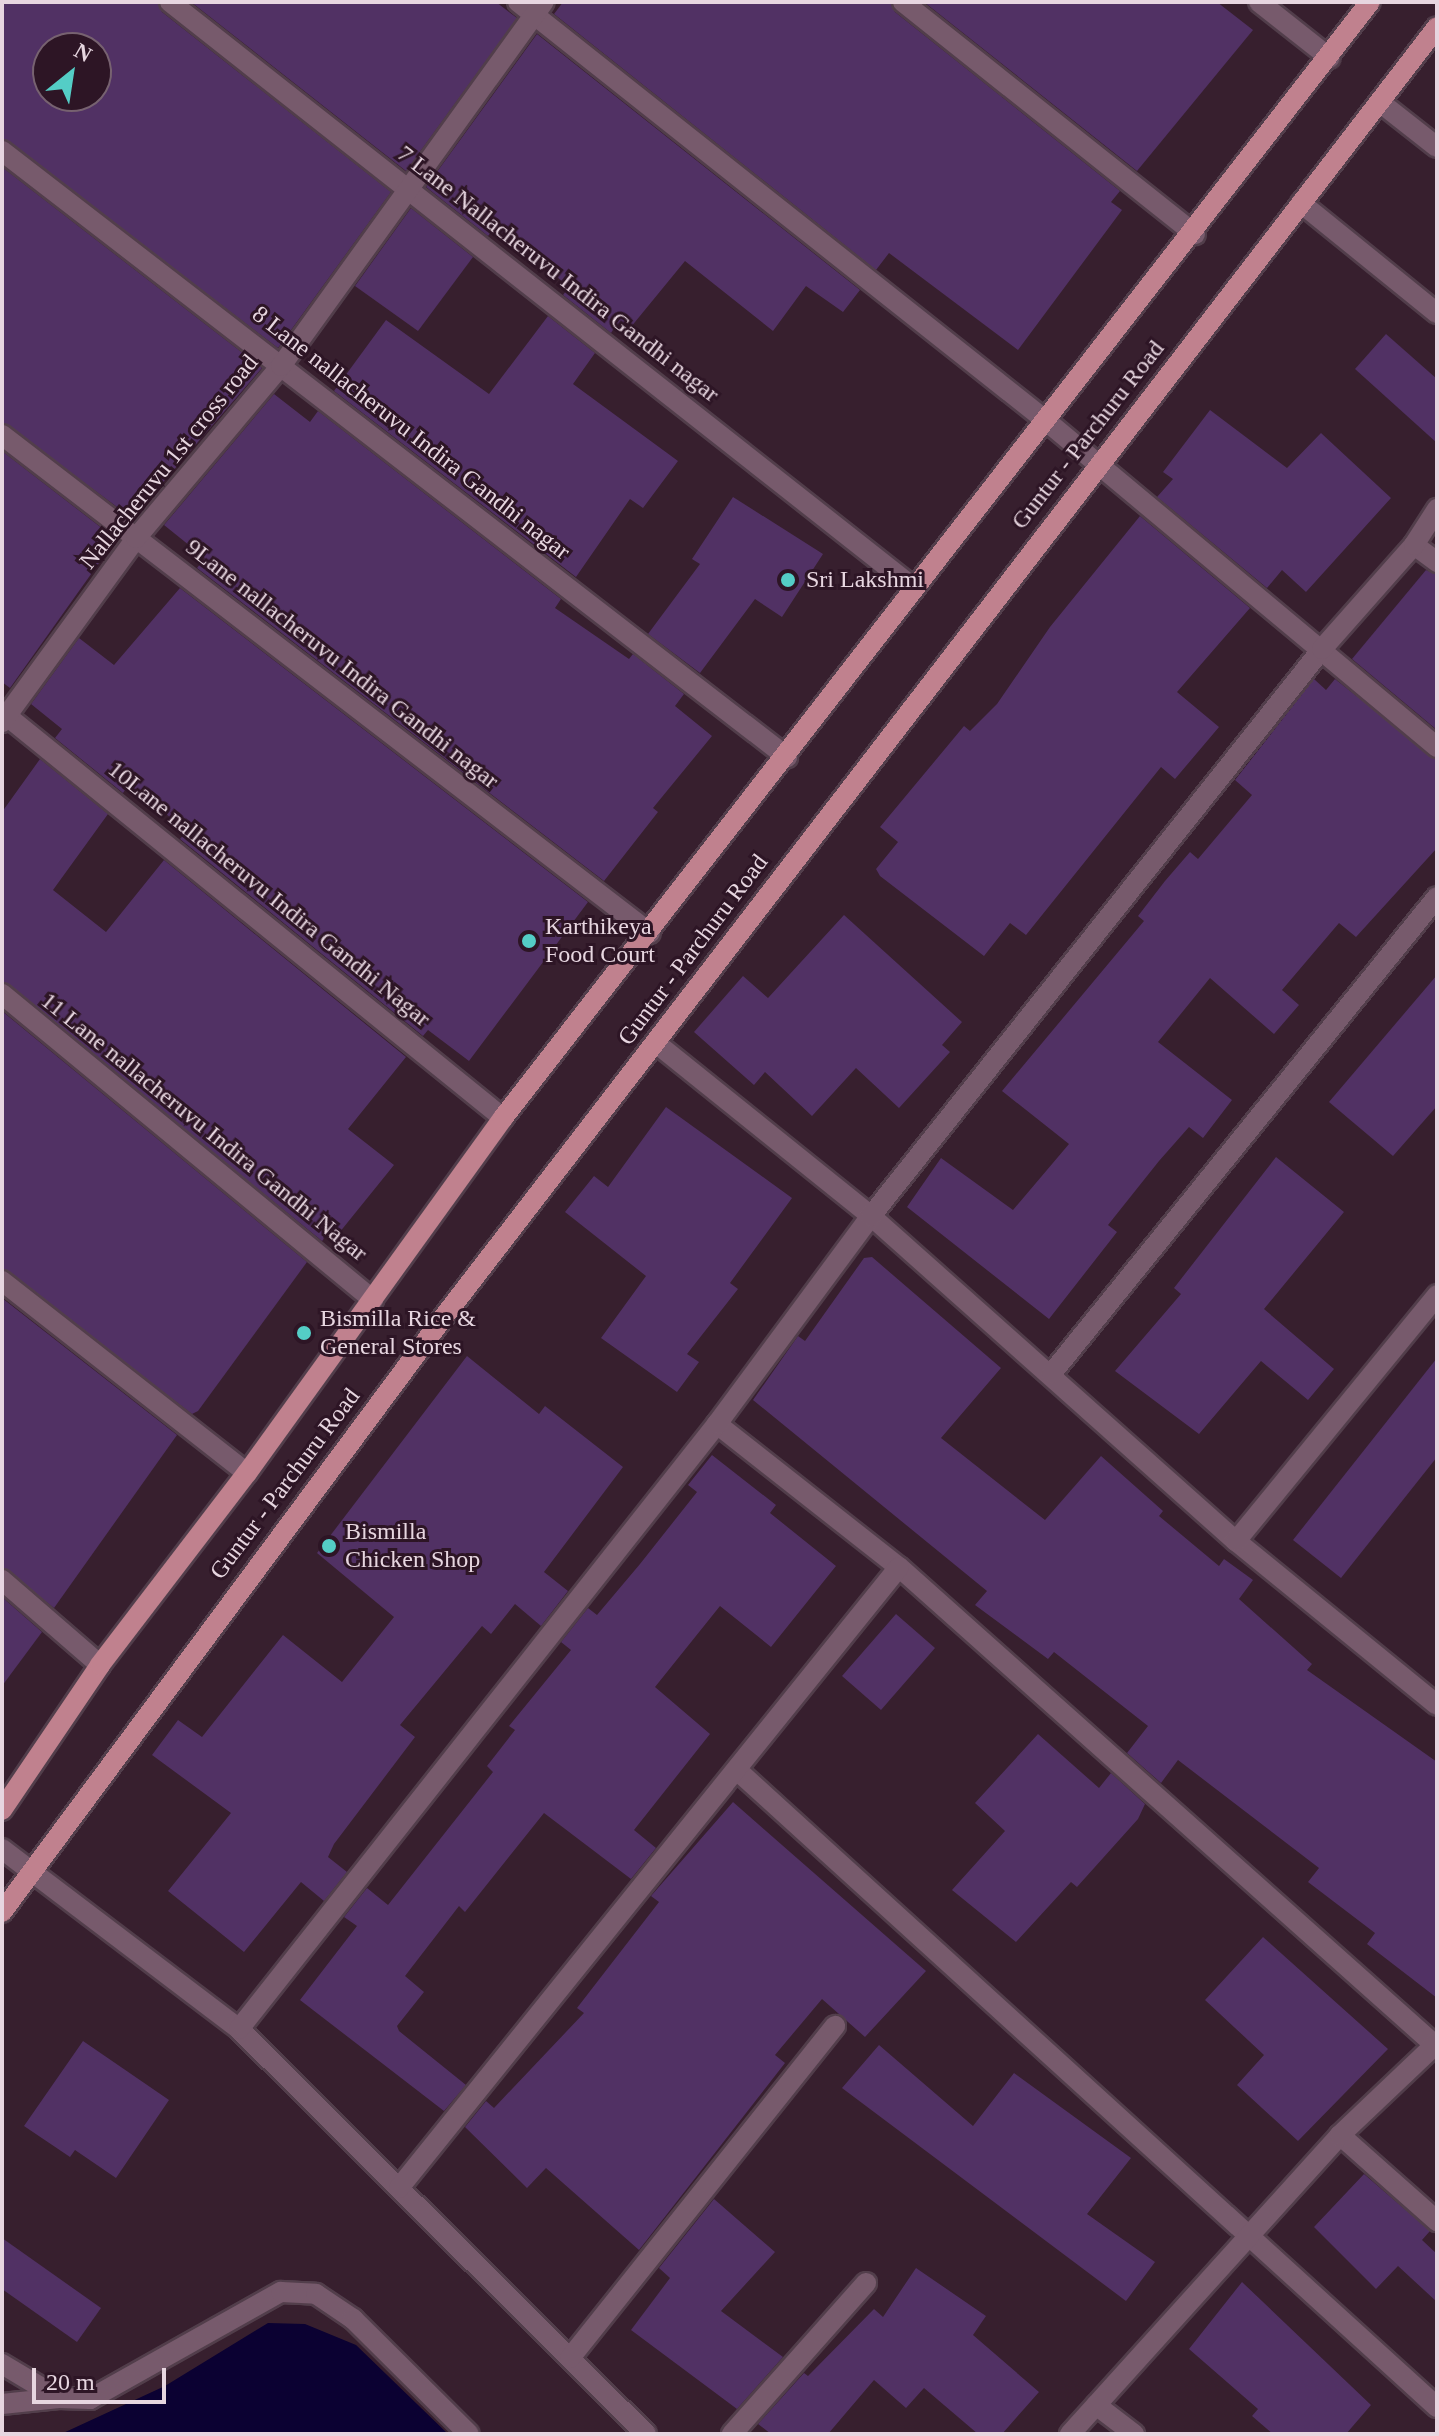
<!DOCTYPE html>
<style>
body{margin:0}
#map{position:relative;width:1439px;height:2436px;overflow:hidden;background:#371f2e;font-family:Georgia,serif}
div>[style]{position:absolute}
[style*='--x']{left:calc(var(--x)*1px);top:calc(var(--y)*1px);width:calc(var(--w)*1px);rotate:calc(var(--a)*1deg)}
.water>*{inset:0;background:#0b0132}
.building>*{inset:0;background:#513164}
.roads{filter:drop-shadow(2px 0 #523e4b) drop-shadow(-2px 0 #523e4b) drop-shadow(0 2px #523e4b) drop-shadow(0 -2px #523e4b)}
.minor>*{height:20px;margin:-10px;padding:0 10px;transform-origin:10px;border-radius:10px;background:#775a6c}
.primary>*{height:20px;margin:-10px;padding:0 10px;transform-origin:10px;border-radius:10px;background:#c0818e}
.dots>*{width:22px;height:22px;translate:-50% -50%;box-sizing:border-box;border:4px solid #2d1525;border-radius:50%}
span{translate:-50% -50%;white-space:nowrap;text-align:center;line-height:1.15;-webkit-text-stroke:6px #2d1525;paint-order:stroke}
.street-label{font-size:24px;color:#e7d6e0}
.poi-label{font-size:24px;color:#e7d6e0}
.left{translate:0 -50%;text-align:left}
.frame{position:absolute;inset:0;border:4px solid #e7d6e0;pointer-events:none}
.north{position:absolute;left:32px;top:32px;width:80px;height:80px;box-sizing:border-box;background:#2d1525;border:2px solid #776270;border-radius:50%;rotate:30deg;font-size:22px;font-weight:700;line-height:32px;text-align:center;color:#e7d6e0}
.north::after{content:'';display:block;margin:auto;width:28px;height:36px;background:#54cdc6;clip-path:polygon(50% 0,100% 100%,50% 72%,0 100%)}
.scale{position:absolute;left:32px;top:2368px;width:134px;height:36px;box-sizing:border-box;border:4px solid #e7d6e0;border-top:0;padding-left:10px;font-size:24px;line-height:28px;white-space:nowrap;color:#e7d6e0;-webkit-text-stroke:6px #2d1525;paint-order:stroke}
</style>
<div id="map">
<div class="water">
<div style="clip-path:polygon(268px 2323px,305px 2324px,356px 2345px,448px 2434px,61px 2434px,165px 2386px)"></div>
</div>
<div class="building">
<div style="clip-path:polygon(evenodd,2px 2px,157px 2px,162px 12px,391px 192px,278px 348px,2px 138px,2px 2px,48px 48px,96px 48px,96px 96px,48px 96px,48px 48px)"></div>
<div style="clip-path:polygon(191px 2px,496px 2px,517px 18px,406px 171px)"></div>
<div style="clip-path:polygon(563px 2px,890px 2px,895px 12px,1120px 191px,1111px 202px,1122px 210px,1018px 350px,889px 253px,876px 270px,554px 14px)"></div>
<div style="clip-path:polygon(924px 2px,1217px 2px,1253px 30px,1137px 171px)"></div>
<div style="clip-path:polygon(537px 34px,860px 290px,843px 312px,806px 286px,773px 331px,685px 261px,626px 333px,616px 325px,611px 333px,563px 295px,569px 287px,538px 261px,495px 227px,488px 236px,426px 187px)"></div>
<div style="clip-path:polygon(2px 167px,262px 368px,132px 518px,2px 422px)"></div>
<div style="clip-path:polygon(411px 208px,473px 257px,418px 331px,355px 286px)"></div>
<div style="clip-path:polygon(548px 316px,595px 353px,573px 384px,678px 461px,643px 508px,630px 499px,576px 577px,334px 391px,386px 320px,489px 394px)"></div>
<div style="clip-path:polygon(1386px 334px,1437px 379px,1437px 443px,1355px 369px)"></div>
<div style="clip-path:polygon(274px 394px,310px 422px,318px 411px,561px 599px,555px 608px,629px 659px,633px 654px,684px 694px,675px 706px,712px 736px,653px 808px,658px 812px,604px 881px,197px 568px,205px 558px,164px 525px)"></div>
<div style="clip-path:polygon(1210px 410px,1287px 468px,1321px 433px,1391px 498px,1306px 592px,1282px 570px,1267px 588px,1157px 497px,1173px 479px,1163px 472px)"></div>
<div style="clip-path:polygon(2px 451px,116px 539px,10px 688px,2px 682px)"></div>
<div style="clip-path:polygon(733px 497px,823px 554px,782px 617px,755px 599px,700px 673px,648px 634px,700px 564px,692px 559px)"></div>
<div style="clip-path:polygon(1140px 516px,1250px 608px,1177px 692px,1219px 727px,1175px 779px,1161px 767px,1026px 935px,1010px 923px,984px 956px,880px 876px,876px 869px,898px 842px,880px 827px,964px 726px,970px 731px,997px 704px,1050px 627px)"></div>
<div style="clip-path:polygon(1426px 570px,1437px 575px,1437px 730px,1352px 659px)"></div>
<div style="clip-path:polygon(180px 588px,588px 902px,469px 1061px,428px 1030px,423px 1036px,180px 839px,187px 831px,129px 784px,123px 793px,55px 738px,62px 729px,31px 704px,79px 638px,114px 665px)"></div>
<div style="clip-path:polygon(1314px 679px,1326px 690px,1335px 679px,1437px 760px,1437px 848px,1356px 937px,1339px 923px,1282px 990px,1299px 1005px,1274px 1034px,1210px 978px,1158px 1042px,1232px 1100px,1203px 1138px,1189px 1127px,1159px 1161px,1108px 1225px,1117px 1232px,1049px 1319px,907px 1207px,941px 1158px,1013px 1210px,1069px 1144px,1002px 1091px,1144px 921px,1138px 916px,1165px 881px,1190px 852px,1198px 859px,1252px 795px,1235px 780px)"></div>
<div style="clip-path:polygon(40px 759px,108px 814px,53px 890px,106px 932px,164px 860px,406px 1057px,348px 1129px,394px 1165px,335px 1238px,329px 1233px,322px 1241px,2px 981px,2px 812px)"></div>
<div style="clip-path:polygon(844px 915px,962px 1022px,942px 1045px,950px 1052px,899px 1108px,856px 1068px,812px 1116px,765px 1072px,754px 1085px,694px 1032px,743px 976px,768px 998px)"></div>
<div style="clip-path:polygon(1437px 975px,1437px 1106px,1393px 1156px,1329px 1102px)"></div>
<div style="clip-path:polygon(2px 1011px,307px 1262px,198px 1411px,192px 1414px,2px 1268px)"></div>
<div style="clip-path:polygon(666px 1107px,792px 1198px,730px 1283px,738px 1289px,687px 1354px,699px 1362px,677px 1392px,601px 1338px,646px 1276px,565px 1212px,594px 1176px,608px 1187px)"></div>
<div style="clip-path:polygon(1276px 1157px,1344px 1212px,1264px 1309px,1334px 1369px,1308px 1400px,1261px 1361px,1199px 1434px,1115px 1371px,1181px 1294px,1174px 1288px)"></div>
<div style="clip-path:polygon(872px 1257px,1001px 1368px,941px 1438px,1045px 1520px,1101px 1456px,1163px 1511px,1159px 1516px,1219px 1566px,1224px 1559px,1253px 1580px,1239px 1599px,1312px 1664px,1307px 1670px,1437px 1762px,1437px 1998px,1367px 1944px,1375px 1933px,1308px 1882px,1319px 1868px,1178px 1760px,1161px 1783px,1127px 1753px,1148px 1726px,1054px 1652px,1048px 1659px,975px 1605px,987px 1591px,753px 1400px,798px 1336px,805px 1341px,864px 1258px)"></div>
<div style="clip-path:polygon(2px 1298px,177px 1435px,54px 1608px,2px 1567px)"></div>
<div style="clip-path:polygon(467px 1356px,539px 1414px,545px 1406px,623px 1467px,544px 1572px,568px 1591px,541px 1626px,515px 1604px,491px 1634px,482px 1626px,400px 1725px,415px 1737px,334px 1844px,328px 1857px,347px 1872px,324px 1901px,301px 1882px,244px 1952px,168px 1891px,231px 1813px,152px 1755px,178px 1720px,202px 1737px,283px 1635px,342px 1682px,394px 1617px,317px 1553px)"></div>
<div style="clip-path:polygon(1437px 1358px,1437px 1457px,1341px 1578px,1293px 1540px)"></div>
<div style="clip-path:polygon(712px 1455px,776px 1505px,770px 1513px,836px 1566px,771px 1647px,720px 1606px,655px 1687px,710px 1734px,634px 1830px,656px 1848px,631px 1879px,544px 1813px,465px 1912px,459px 1906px,405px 1976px,424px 1992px,397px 2026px,399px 2031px,466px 2085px,444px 2111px,300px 2000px,357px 1926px,344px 1917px,367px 1888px,388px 1905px,493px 1772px,487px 1766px,515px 1730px,509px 1726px,571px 1650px,561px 1642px,588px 1608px,597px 1615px,640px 1564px,697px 1492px,688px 1485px)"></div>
<div style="clip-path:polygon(2px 1597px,42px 1632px,2px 1686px)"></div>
<div style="clip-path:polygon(896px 1614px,935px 1648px,881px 1710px,842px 1676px)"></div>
<div style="clip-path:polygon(1038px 1734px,1099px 1788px,1111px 1773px,1145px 1804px,1138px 1819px,1077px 1887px,1071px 1882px,1016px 1942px,952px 1890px,1005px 1831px,975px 1803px)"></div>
<div style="clip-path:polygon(733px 1802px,926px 1971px,865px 2037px,822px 1999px,775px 2055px,785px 2063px,639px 2250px,546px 2168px,527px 2188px,465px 2127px,486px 2101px,494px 2108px,584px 2013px,577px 2008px,659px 1902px,651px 1896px)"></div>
<div style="clip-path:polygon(1263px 1937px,1388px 2049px,1298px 2141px,1237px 2085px,1264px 2055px,1205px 2000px)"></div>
<div style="clip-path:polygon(83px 2041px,169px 2100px,116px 2178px,75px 2150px,70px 2157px,24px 2126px)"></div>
<div style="clip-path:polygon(879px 2045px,973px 2126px,1014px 2073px,1131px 2158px,1087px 2214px,1155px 2262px,1126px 2301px,842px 2088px)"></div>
<div style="clip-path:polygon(1364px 2174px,1430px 2231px,1422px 2240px,1437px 2254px,1437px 2302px,1398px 2266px,1376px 2289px,1314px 2227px)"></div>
<div style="clip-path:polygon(714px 2199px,775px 2252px,721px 2311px,783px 2357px,737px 2409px,631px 2330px,670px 2278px,659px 2268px)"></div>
<div style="clip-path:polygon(2px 2238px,101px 2308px,77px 2342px,2px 2289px)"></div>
<div style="clip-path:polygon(916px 2268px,986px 2316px,973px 2335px,1039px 2392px,1002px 2434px,978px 2434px,924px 2388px,906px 2408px,874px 2380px,828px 2434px,771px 2434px,758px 2424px,804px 2373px,808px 2376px,874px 2309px,883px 2317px)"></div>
<div style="clip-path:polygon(1242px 2282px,1371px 2405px,1346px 2434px,1273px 2434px,1252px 2416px,1258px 2409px,1189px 2349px)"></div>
</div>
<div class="roads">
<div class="minor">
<div style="--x:170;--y:2;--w:946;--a:38.22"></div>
<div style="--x:518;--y:2;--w:671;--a:38.41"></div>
<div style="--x:1044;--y:419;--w:512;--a:39.85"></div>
<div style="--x:903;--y:2;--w:373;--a:38.5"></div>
<div style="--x:1259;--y:2;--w:90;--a:38.3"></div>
<div style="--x:1381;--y:103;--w:71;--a:38.2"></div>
<div style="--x:2;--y:151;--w:992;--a:37.67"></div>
<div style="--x:1301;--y:203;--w:175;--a:39"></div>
<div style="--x:2;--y:435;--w:817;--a:37.54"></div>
<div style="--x:1414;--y:545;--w:29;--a:36"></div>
<div style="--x:2;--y:712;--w:645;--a:39.02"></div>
<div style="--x:2;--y:722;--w:228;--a:-53.9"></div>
<div style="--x:136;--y:538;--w:225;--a:-49.9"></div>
<div style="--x:281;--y:366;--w:449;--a:-54.2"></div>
<div style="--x:2;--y:994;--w:481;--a:39.5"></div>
<div style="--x:656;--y:1043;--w:276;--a:38.8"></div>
<div style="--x:871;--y:1216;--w:489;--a:41.7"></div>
<div style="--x:1236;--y:1541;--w:259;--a:39.2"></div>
<div style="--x:2;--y:1281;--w:311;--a:38.1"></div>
<div style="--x:1052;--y:1373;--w:612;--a:-51.03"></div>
<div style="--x:717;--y:1424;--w:231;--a:38.2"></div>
<div style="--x:899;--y:1567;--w:718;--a:41.73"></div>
<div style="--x:1236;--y:1541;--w:318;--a:-50.7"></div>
<div style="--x:2;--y:1580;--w:130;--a:40.9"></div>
<div style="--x:738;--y:1771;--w:945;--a:42.3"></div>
<div style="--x:2;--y:1849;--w:298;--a:37.2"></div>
<div style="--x:239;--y:2029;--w:574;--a:44.86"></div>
<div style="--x:239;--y:2029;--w:771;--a:-51.69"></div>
<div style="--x:717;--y:1424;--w:259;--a:-53.5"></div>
<div style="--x:871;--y:1216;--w:724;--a:-51.5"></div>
<div style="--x:1322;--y:649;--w:139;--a:-48.5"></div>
<div style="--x:1414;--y:545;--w:43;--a:-57.4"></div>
<div style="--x:1340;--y:2135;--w:130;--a:41.6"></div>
<div style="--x:399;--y:2188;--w:797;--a:-51.16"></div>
<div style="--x:570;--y:2358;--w:425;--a:-51.4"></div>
<div style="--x:2;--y:2364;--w:66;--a:30.8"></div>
<div style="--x:59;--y:2398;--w:31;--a:2"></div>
<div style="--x:90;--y:2399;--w:219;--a:-29.3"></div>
<div style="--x:281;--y:2292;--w:35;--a:3"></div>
<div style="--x:316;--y:2294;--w:45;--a:34"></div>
<div style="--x:353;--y:2319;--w:163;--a:44.8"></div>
<div style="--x:2;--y:2404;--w:57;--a:-6"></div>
<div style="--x:1096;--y:2405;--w:48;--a:37.3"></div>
<div style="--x:732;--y:2434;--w:202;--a:-48.4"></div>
<div style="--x:1070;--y:2434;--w:403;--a:-47.9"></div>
<div style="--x:1340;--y:2135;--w:134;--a:-43.5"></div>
</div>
<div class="primary">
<div style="--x:2;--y:1810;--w:175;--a:-55.9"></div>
<div style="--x:100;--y:1665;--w:242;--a:-52.6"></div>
<div style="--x:247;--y:1473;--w:438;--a:-54.2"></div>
<div style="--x:503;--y:1118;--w:1413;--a:-52.16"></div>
<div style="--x:2;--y:1912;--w:745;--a:-53.41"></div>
<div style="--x:446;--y:1314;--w:1624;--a:-52.4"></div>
</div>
</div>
<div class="dots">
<div style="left:788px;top:580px;background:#54cdc6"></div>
<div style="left:529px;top:941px;background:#54cdc6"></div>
<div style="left:304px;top:1333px;background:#54cdc6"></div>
<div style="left:329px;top:1546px;background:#54cdc6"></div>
</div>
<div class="street-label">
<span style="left:558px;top:274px;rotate:38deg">7 Lane Nallacheruvu Indira Gandhi nagar</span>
<span style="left:411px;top:433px;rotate:38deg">8 Lane nallacheruvu Indira Gandhi nagar</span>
<span style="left:1088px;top:435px;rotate:-52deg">Guntur - Parchuru Road</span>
<span style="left:169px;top:462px;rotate:-51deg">Nallacheruvu 1st cross road</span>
<span style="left:342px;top:664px;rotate:38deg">9Lane nallacheruvu Indira Gandhi nagar</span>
<span style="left:269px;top:894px;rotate:39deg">10Lane nallacheruvu Indira Gandhi Nagar</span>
<span style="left:693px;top:950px;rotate:-53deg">Guntur - Parchuru Road</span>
<span style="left:204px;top:1127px;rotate:39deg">11 Lane nallacheruvu Indira Gandhi Nagar</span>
<span style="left:285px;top:1484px;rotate:-53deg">Guntur - Parchuru Road</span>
</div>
<div class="poi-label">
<span class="left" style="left:806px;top:580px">Sri Lakshmi</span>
<span class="left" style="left:545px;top:941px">Karthikeya<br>Food Court</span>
<span class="left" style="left:320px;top:1333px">Bismilla Rice &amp;<br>General Stores</span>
<span class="left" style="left:345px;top:1546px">Bismilla<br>Chicken Shop</span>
</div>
<div class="frame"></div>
<div class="north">N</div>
<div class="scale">20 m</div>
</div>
